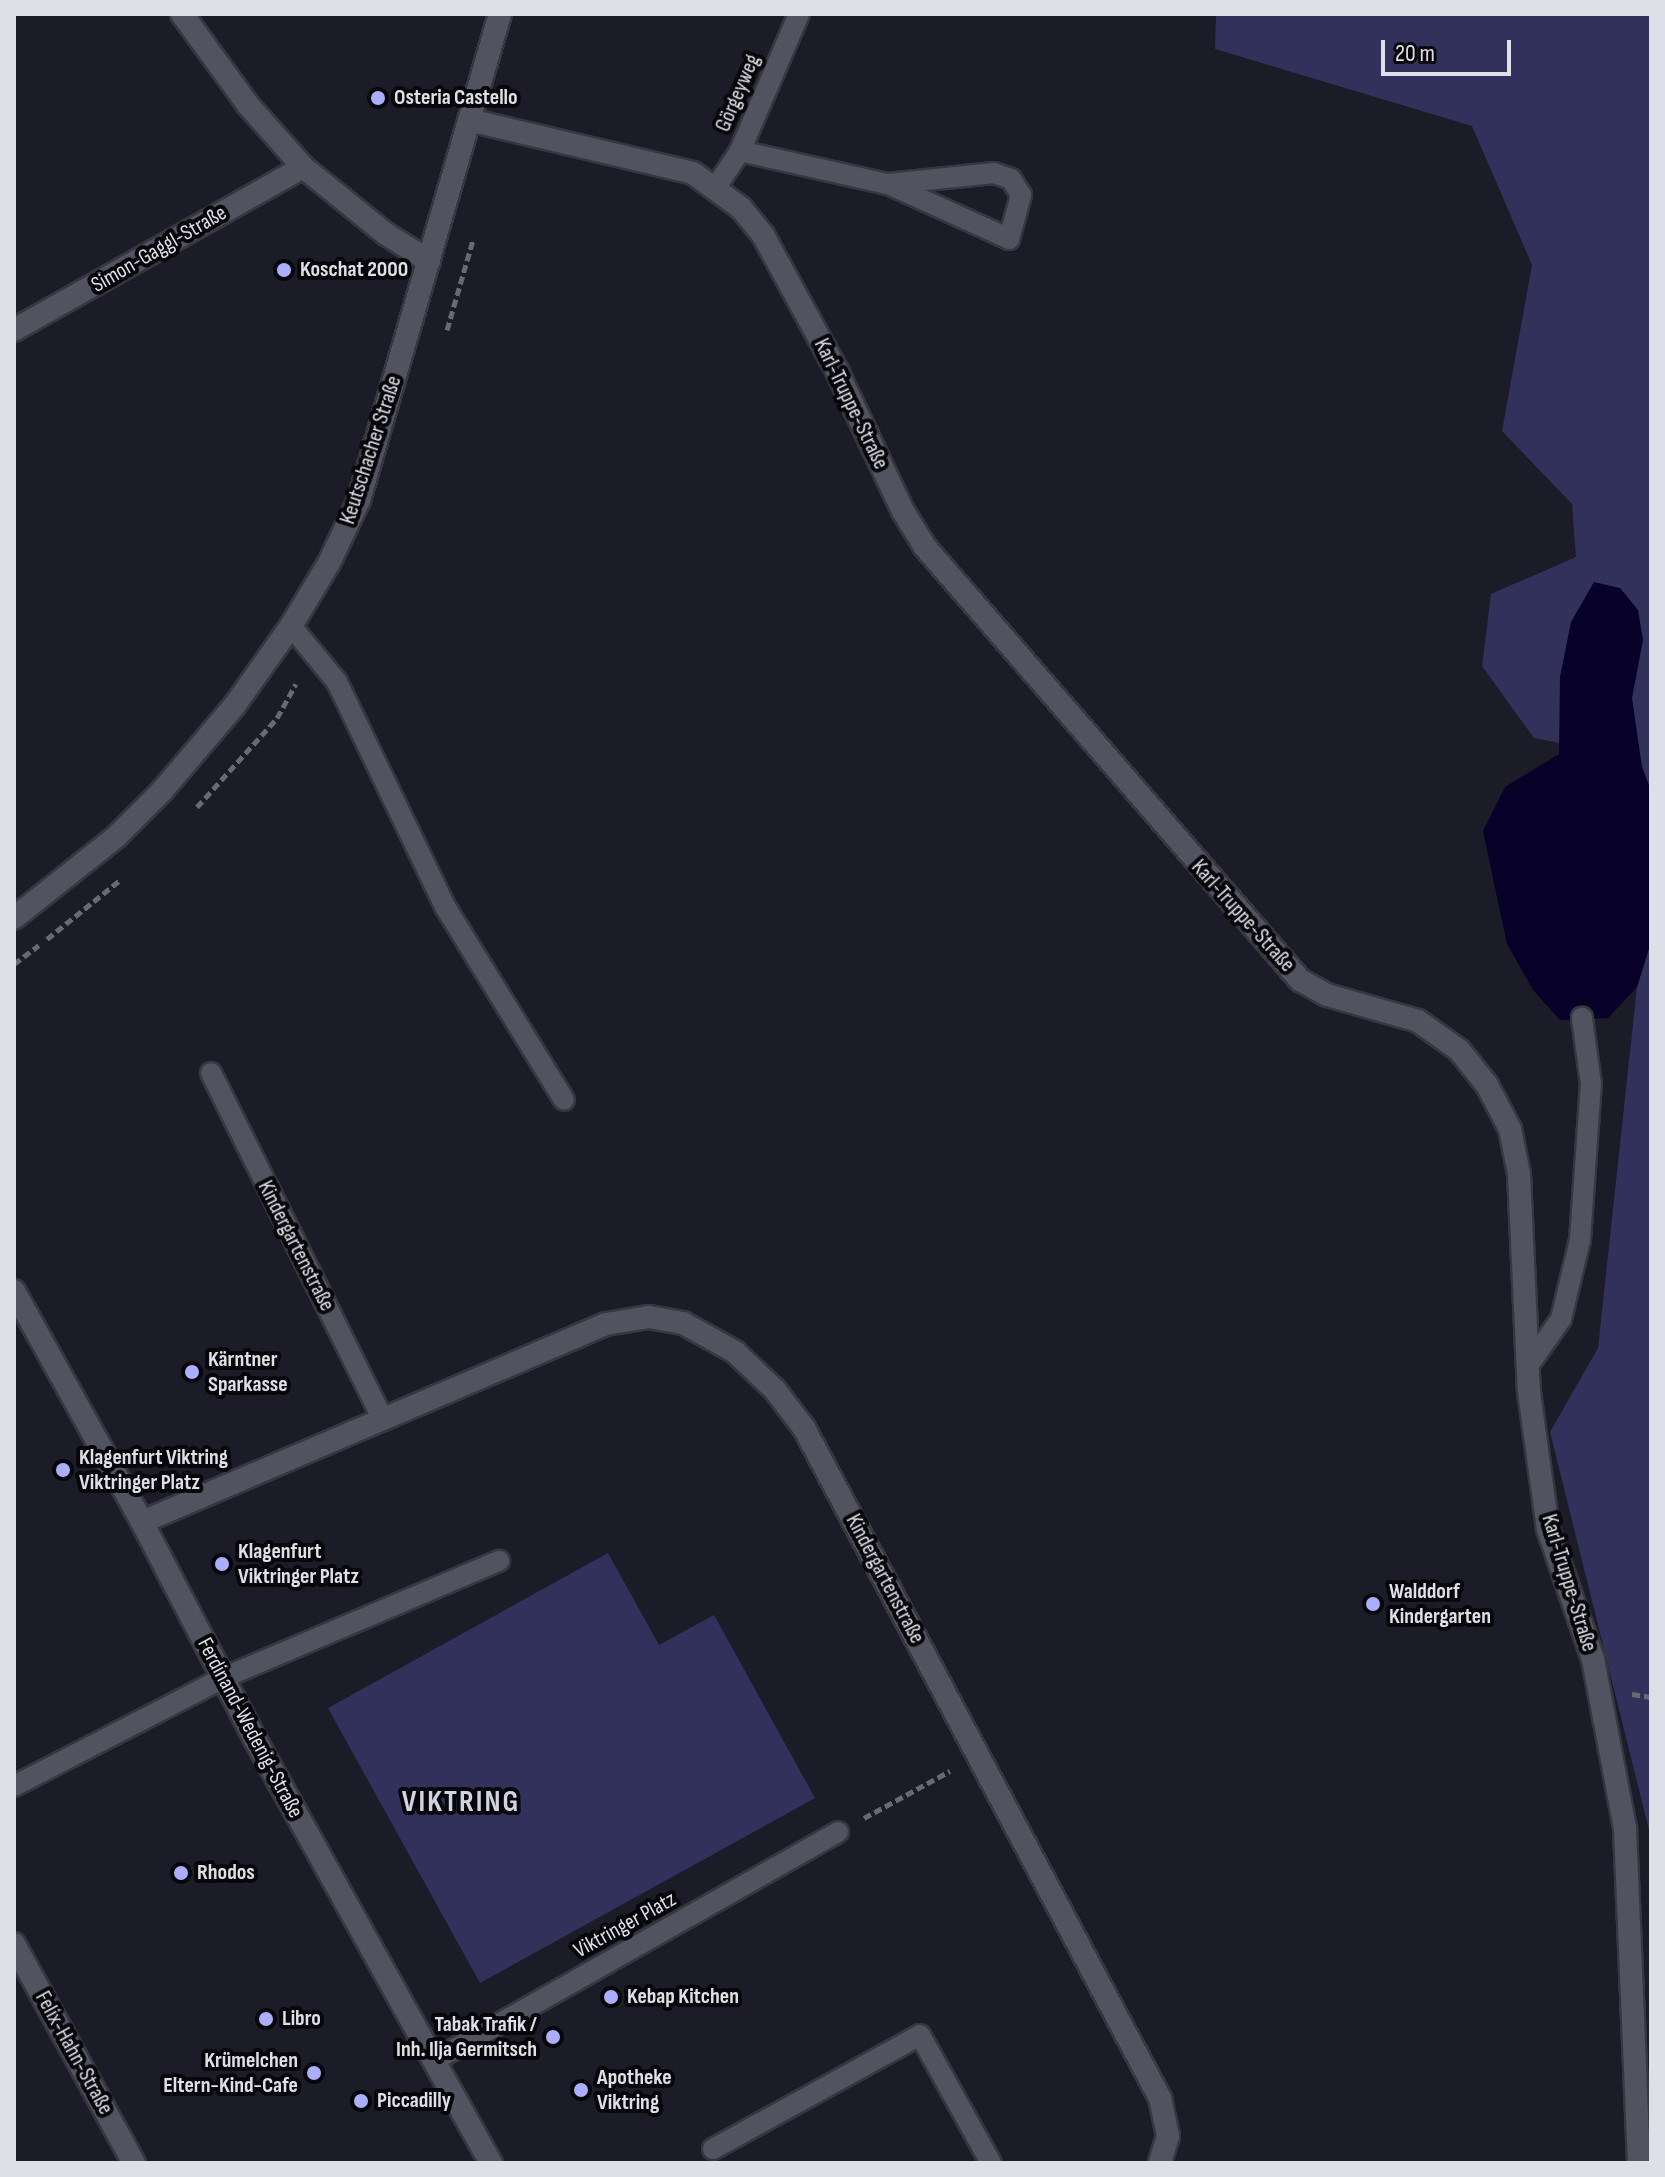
<!DOCTYPE html>
<meta charset="utf-8">
<style>
body{margin:0}
#map{position:relative;width:1665px;height:2177px;overflow:hidden;background:#1b1c27;font-family:"Sofia Sans Condensed",sans-serif}
div>[style]{position:absolute}
[style*='--x']{left:calc(var(--x)*1px);top:calc(var(--y)*1px);width:calc(var(--w)*1px);rotate:calc(var(--a)*1deg)}
.green>*{inset:0;background:#31315c}
.water>*{inset:0;background:#070028}
.path>*{height:5px;margin-top:-2.5px;transform-origin:0;background:repeating-linear-gradient(90deg,#696973 0 8px,transparent 0 12px)}
.roads{filter:drop-shadow(2px 0 #36373f) drop-shadow(-2px 0 #36373f) drop-shadow(0 2px #36373f) drop-shadow(0 -2px #36373f)}
.service>*{height:20px;margin:-10px;padding:0 10px;transform-origin:10px;border-radius:10px;background:#525360}
.minor>*{height:22px;margin:-11px;padding:0 11px;transform-origin:11px;border-radius:11px;background:#525360}
.tertiary>*{height:22px;margin:-11px;padding:0 11px;transform-origin:11px;border-radius:11px;background:#525360}
.secondary>*{height:22px;margin:-11px;padding:0 11px;transform-origin:11px;border-radius:11px;background:#525360}
.dots>*{width:22px;height:22px;translate:-50% -50%;box-sizing:border-box;border:4px solid #07070b;border-radius:50%}
span{translate:-50% -50%;white-space:nowrap;text-align:center;line-height:1.15;-webkit-text-stroke:8px #07070b;paint-order:stroke}
.street-label{font-size:22px;color:#dfdfe7}
.poi-label{font-size:22px;color:#dfdfe7;font-weight:700}
.left{translate:0 -50%;text-align:left}
.right{translate:-100% -50%;text-align:right}
.district-label{font-size:30px;color:#d2d3e2;font-weight:700;letter-spacing:2px}
.frame{position:absolute;inset:0;border:16px solid #dfdfe7;pointer-events:none}
.scale{position:absolute;left:1381px;top:40px;width:130px;height:36px;box-sizing:border-box;border:4px solid #dfdfe7;border-top:0;padding-left:10px;font-size:24px;line-height:28px;white-space:nowrap;color:#dfdfe7;-webkit-text-stroke:6px #07070b;paint-order:stroke}
</style>
<div id="map">
<div class="green">
<div style="clip-path:polygon(1216px 14px,1651px 14px,1651px 823px,1617px 754px,1534px 738px,1482px 666px,1491px 594px,1576px 557px,1572px 504px,1502px 431px,1532px 265px,1472px 126px,1215px 49px)"></div>
<div style="clip-path:polygon(1651px 942px,1651px 1838px,1550px 1432px,1598px 1348px,1637px 987px)"></div>
<div style="clip-path:polygon(608px 1553px,659px 1645px,714px 1615px,815px 1798px,480px 1983px,328px 1708px)"></div>
</div>
<div class="water">
<div style="clip-path:polygon(1594px 582px,1620px 588px,1638px 610px,1643px 640px,1632px 698px,1642px 767px,1651px 790px,1651px 942px,1637px 987px,1608px 1018px,1560px 1020px,1533px 990px,1507px 944px,1483px 831px,1505px 787px,1559px 754px,1560px 677px,1571px 622px)"></div>
</div>
<div class="path">
<div style="--x:447;--y:330;--w:94;--a:-73.9"></div>
<div style="--x:197;--y:807;--w:120;--a:-48"></div>
<div style="--x:277;--y:718;--w:39;--a:-61"></div>
<div style="--x:47;--y:939;--w:94;--a:-38.9"></div>
<div style="--x:14;--y:964;--w:31;--a:-37"></div>
<div style="--x:1632;--y:1694;--w:19;--a:9"></div>
<div style="--x:864;--y:1818;--w:98;--a:-28.7"></div>
</div>
<div class="roads">
<div class="service">
<div style="--x:740;--y:151;--w:152;--a:12.6"></div>
<div style="--x:888;--y:184;--w:133;--a:24.4"></div>
<div style="--x:1009;--y:239;--w:46;--a:-74.7"></div>
<div style="--x:1021;--y:195;--w:19;--a:-122"></div>
<div style="--x:1011;--y:179;--w:18;--a:-161"></div>
<div style="--x:994;--y:173;--w:107;--a:174.1"></div>
<div style="--x:716;--y:187;--w:43;--a:-56.3"></div>
<div style="--x:740;--y:151;--w:149;--a:-66.7"></div>
<div style="--x:291;--y:626;--w:72;--a:50.6"></div>
<div style="--x:337;--y:682;--w:251;--a:64.3"></div>
<div style="--x:446;--y:908;--w:225;--a:58.4"></div>
<div style="--x:211;--y:1073;--w:385;--a:63.6"></div>
<div style="--x:1528;--y:1366;--w:57;--a:-54.9"></div>
<div style="--x:1561;--y:1319;--w:81;--a:-76.5"></div>
<div style="--x:1580;--y:1240;--w:156;--a:-86"></div>
<div style="--x:1591;--y:1084;--w:67;--a:-97.8"></div>
<div style="--x:14;--y:1786;--w:235;--a:-27.3"></div>
<div style="--x:223;--y:1678;--w:300;--a:-23"></div>
<div style="--x:435;--y:2060;--w:463;--a:-29.5"></div>
<div style="--x:713;--y:2149;--w:236;--a:-28.8"></div>
<div style="--x:920;--y:2035;--w:146;--a:61"></div>
</div>
<div class="minor">
<div style="--x:182;--y:14;--w:112;--a:54"></div>
<div style="--x:248;--y:105;--w:83;--a:48.4"></div>
<div style="--x:303;--y:167;--w:107;--a:38.9"></div>
<div style="--x:386;--y:234;--w:51;--a:32.1"></div>
<div style="--x:469;--y:120;--w:230;--a:13.3"></div>
<div style="--x:693;--y:173;--w:59;--a:36.1"></div>
<div style="--x:741;--y:208;--w:35;--a:51"></div>
<div style="--x:763;--y:235;--w:155;--a:61.4"></div>
<div style="--x:837;--y:371;--w:155;--a:64.8"></div>
<div style="--x:903;--y:511;--w:42;--a:58.6"></div>
<div style="--x:925;--y:547;--w:573;--a:49.11"></div>
<div style="--x:1300;--y:980;--w:31;--a:29"></div>
<div style="--x:1327;--y:995;--w:95;--a:15.9"></div>
<div style="--x:1418;--y:1021;--w:50;--a:35.3"></div>
<div style="--x:1459;--y:1050;--w:45;--a:51.3"></div>
<div style="--x:1487;--y:1085;--w:50;--a:62.4"></div>
<div style="--x:1510;--y:1129;--w:46;--a:78.7"></div>
<div style="--x:1519;--y:1174;--w:218;--a:87.4"></div>
<div style="--x:1529;--y:1392;--w:138;--a:82.1"></div>
<div style="--x:1548;--y:1529;--w:138;--a:70.9"></div>
<div style="--x:1593;--y:1659;--w:173;--a:79.3"></div>
<div style="--x:1625;--y:1829;--w:334;--a:87.6"></div>
<div style="--x:14;--y:330;--w:332;--a:-29.4"></div>
<div style="--x:142;--y:1522;--w:504;--a:-23.11"></div>
<div style="--x:606;--y:1324;--w:44;--a:-9.2"></div>
<div style="--x:649;--y:1317;--w:35;--a:10"></div>
<div style="--x:683;--y:1323;--w:60;--a:29.1"></div>
<div style="--x:735;--y:1352;--w:55;--a:43.5"></div>
<div style="--x:775;--y:1390;--w:48;--a:52.7"></div>
<div style="--x:804;--y:1428;--w:759;--a:62.02"></div>
<div style="--x:1160;--y:2098;--w:39;--a:78"></div>
<div style="--x:1168;--y:2136;--w:28;--a:107"></div>
<div style="--x:14;--y:1944;--w:250;--a:61.3"></div>
</div>
<div class="tertiary">
<div style="--x:14;--y:1291;--w:264;--a:61"></div>
<div style="--x:142;--y:1522;--w:247;--a:62.5"></div>
<div style="--x:256;--y:1741;--w:483;--a:60.9"></div>
</div>
<div class="secondary">
<div style="--x:14;--y:918;--w:132;--a:-38.5"></div>
<div style="--x:117;--y:836;--w:64;--a:-45"></div>
<div style="--x:162;--y:791;--w:113;--a:-49.7"></div>
<div style="--x:235;--y:705;--w:97;--a:-54.7"></div>
<div style="--x:291;--y:626;--w:74;--a:-58.9"></div>
<div style="--x:329;--y:563;--w:70;--a:-64.5"></div>
<div style="--x:359;--y:500;--w:506;--a:-73.82"></div>
</div>
</div>
<div class="dots">
<div style="left:378px;top:98px;background:#abaffb"></div>
<div style="left:284px;top:270px;background:#abaffb"></div>
<div style="left:192px;top:1372px;background:#abaffb"></div>
<div style="left:63px;top:1470px;background:#abaffb"></div>
<div style="left:222px;top:1564px;background:#abaffb"></div>
<div style="left:1373px;top:1604px;background:#abaffb"></div>
<div style="left:181px;top:1873px;background:#abaffb"></div>
<div style="left:611px;top:1997px;background:#abaffb"></div>
<div style="left:266px;top:2019px;background:#abaffb"></div>
<div style="left:553px;top:2037px;background:#abaffb"></div>
<div style="left:314px;top:2073px;background:#abaffb"></div>
<div style="left:581px;top:2090px;background:#abaffb"></div>
<div style="left:361px;top:2101px;background:#abaffb"></div>
</div>
<div class="street-label">
<span style="left:738px;top:93px;rotate:-67deg">Görgeyweg</span>
<span style="left:159px;top:249px;rotate:-30deg">Simon-Gaggl-Straße</span>
<span style="left:851px;top:404px;rotate:64deg">Karl-Truppe-Straße</span>
<span style="left:371px;top:450px;rotate:-72deg">Keutschacher Straße</span>
<span style="left:1243px;top:916px;rotate:48deg">Karl-Truppe-Straße</span>
<span style="left:296px;top:1246px;rotate:63deg">Kindergartenstraße</span>
<span style="left:885px;top:1579px;rotate:62deg">Kindergartenstraße</span>
<span style="left:1569px;top:1583px;rotate:73deg">Karl-Truppe-Straße</span>
<span style="left:250px;top:1728px;rotate:62deg">Ferdinand-Wedenig-Straße</span>
<span style="left:625px;top:1925px;rotate:-29deg">Viktringer Platz</span>
<span style="left:74px;top:2053px;rotate:61deg">Felix-Hahn-Straße</span>
</div>
<div class="poi-label">
<span class="left" style="left:394px;top:98px">Osteria Castello</span>
<span class="left" style="left:300px;top:270px">Koschat 2000</span>
<span class="left" style="left:208px;top:1372px">Kärntner<br>Sparkasse</span>
<span class="left" style="left:79px;top:1470px">Klagenfurt Viktring<br>Viktringer Platz</span>
<span class="left" style="left:238px;top:1564px">Klagenfurt<br>Viktringer Platz</span>
<span class="left" style="left:1389px;top:1604px">Walddorf<br>Kindergarten</span>
<span class="left" style="left:197px;top:1873px">Rhodos</span>
<span class="left" style="left:627px;top:1997px">Kebap Kitchen</span>
<span class="left" style="left:282px;top:2019px">Libro</span>
<span class="right" style="left:537px;top:2037px">Tabak Trafik /<br>Inh. Ilja Germitsch</span>
<span class="right" style="left:298px;top:2073px">Krümelchen<br>Eltern-Kind-Cafe</span>
<span class="left" style="left:597px;top:2090px">Apotheke<br>Viktring</span>
<span class="left" style="left:377px;top:2101px">Piccadilly</span>
</div>
<div class="district-label">
<span style="left:461px;top:1802px">VIKTRING</span>
</div>
<div class="frame"></div>
<div class="scale">20 m</div>
</div>
